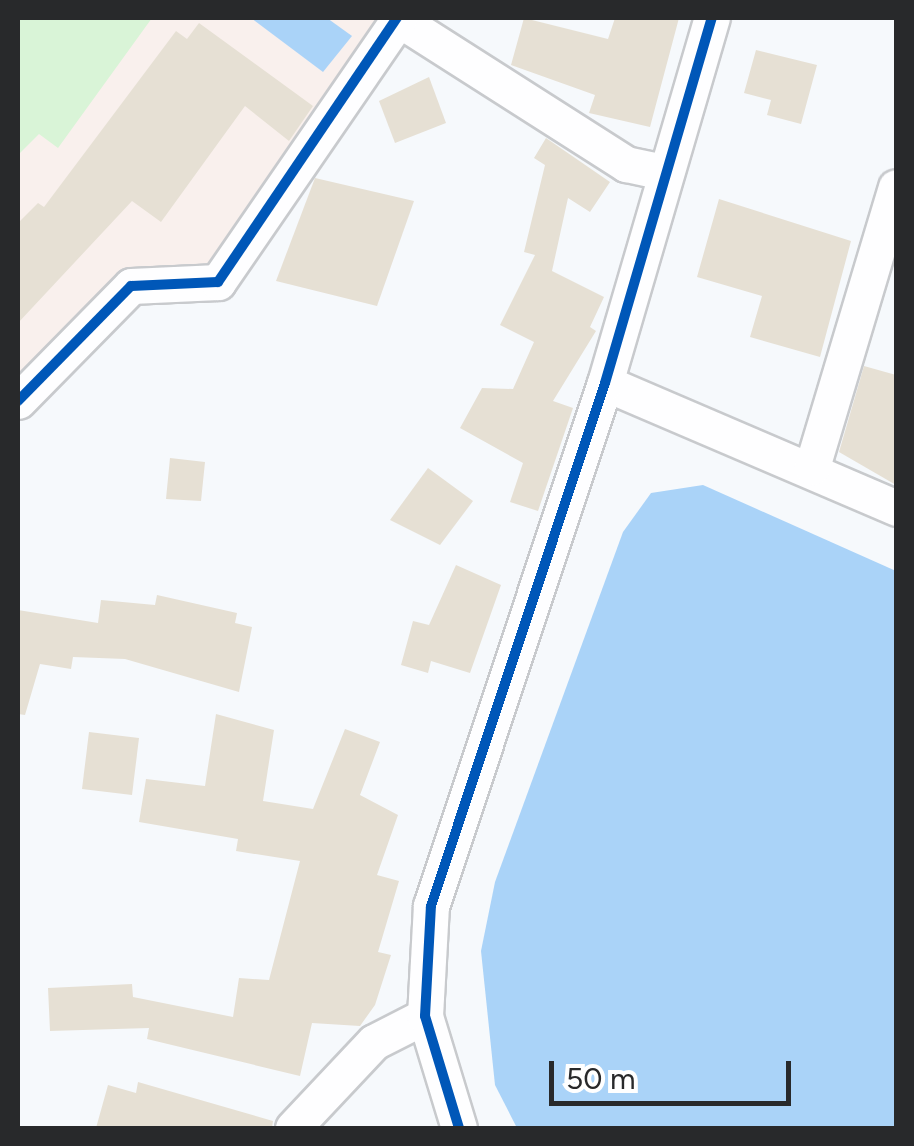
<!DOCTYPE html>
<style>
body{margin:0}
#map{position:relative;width:914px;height:1146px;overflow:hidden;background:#f6f9fc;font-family:Figtree,sans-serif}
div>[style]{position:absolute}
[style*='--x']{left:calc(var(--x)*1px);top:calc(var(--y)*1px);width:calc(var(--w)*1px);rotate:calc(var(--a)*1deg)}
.education>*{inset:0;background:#f9f0ed}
.green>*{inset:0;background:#d9f4d7}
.water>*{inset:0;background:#aad3f8}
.building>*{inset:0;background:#e6e0d4}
.roads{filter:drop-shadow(2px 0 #c8cacd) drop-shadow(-2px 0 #c8cacd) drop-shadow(0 2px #c8cacd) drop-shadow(0 -2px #c8cacd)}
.minor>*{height:35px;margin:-17.5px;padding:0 17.5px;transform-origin:17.5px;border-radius:17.5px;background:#fefeff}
.cycleway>*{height:10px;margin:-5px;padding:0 5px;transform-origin:5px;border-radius:5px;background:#0057b8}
span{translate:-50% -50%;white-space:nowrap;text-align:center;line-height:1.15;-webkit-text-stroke:10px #fff;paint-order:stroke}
.frame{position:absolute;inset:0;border:20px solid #28292b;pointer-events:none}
.scale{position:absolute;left:549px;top:1061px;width:242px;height:45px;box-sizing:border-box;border:5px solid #28292b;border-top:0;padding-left:12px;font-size:30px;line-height:35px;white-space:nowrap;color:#28292b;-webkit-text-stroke:8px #fff;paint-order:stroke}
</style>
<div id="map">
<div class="education">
<div style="clip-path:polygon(18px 18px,378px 18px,382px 20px,212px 266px,129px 274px,18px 376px)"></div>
</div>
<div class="green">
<div style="clip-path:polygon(18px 18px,152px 18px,58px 148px,39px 134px,18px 155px)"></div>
</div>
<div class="water">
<div style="clip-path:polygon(251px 18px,327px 18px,352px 36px,323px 72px)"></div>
<div style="clip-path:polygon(703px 485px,896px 571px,896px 1128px,517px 1128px,495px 1085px,481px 951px,495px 882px,623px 532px,651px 493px)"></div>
</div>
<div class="building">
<div style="clip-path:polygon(524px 18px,608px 39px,615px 18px,679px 18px,650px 127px,589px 113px,595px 95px,511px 65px)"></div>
<div style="clip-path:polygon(199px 23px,313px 106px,289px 141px,245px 106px,161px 222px,132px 201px,18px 323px,18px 223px,38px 203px,44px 207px,176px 31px,187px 39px)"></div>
<div style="clip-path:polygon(756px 50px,817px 65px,801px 124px,767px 115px,771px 100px,744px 93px)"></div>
<div style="clip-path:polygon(429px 77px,446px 123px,395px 143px,379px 101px)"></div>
<div style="clip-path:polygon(546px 138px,610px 182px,590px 212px,568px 198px,552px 271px,604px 297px,590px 327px,596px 331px,553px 401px,573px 408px,538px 511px,510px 502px,523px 463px,460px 428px,482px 388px,513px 389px,534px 342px,500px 325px,535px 255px,524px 252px,545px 165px,534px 158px)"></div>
<div style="clip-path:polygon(315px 178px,414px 201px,377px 306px,276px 281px)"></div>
<div style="clip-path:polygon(719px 199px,851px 241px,820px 357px,750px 337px,762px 296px,697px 277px)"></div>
<div style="clip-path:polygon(864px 366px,896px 375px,896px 485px,839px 452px)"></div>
<div style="clip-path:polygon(170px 458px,205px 462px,201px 501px,166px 499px)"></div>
<div style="clip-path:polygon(428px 468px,473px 501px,440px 545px,390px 520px)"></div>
<div style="clip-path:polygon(456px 565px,501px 585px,470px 673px,431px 661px,428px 673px,401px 665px,413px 621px,429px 625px)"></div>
<div style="clip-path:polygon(157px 595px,237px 613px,235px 623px,252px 627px,239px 692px,125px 659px,73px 657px,71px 669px,40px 664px,25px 715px,18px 714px,18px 610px,98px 623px,101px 600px,155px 605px)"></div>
<div style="clip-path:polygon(216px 714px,274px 730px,263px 801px,313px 809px,345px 729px,380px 742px,360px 795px,398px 815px,377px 875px,399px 881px,378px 952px,391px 955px,375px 1005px,360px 1026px,312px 1023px,300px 1076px,147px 1039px,149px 1028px,50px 1031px,48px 988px,132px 984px,133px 997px,233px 1017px,239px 978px,269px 980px,300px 861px,236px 851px,238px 839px,139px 822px,146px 779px,205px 786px)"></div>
<div style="clip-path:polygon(89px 732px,139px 738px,132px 795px,82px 789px)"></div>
<div style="clip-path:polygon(138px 1082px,273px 1121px,272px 1128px,96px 1128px,108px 1085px,136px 1093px)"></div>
</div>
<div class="roads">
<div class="minor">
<div style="--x:397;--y:18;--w:272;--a:32.5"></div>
<div style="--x:626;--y:164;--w:39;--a:12"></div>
<div style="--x:605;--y:383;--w:317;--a:23.2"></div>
<div style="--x:18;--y:401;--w:161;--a:-45.5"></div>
<div style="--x:131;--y:286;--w:87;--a:-2.6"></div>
<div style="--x:218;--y:282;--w:319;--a:-55.5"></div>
<div style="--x:812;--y:467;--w:292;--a:-73.3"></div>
<div style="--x:293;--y:1128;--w:118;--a:-46.7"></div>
<div style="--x:374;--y:1042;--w:57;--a:-27"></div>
<div style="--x:459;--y:1128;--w:117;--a:-106.9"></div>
<div style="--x:425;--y:1016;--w:110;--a:-86.9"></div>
<div style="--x:431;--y:906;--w:551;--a:-71.6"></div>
<div style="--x:605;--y:383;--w:380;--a:-73.7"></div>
</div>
</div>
<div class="cycleway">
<div style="--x:18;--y:401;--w:161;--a:-45.5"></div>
<div style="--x:131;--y:286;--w:87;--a:-2.6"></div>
<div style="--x:218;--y:282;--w:319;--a:-55.9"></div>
<div style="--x:459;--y:1128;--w:117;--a:-106.9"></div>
<div style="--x:425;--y:1016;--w:110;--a:-86.9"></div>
<div style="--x:431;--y:906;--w:551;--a:-71.6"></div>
<div style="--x:605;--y:383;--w:380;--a:-73.7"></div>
</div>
<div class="frame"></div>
<div class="scale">50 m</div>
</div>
